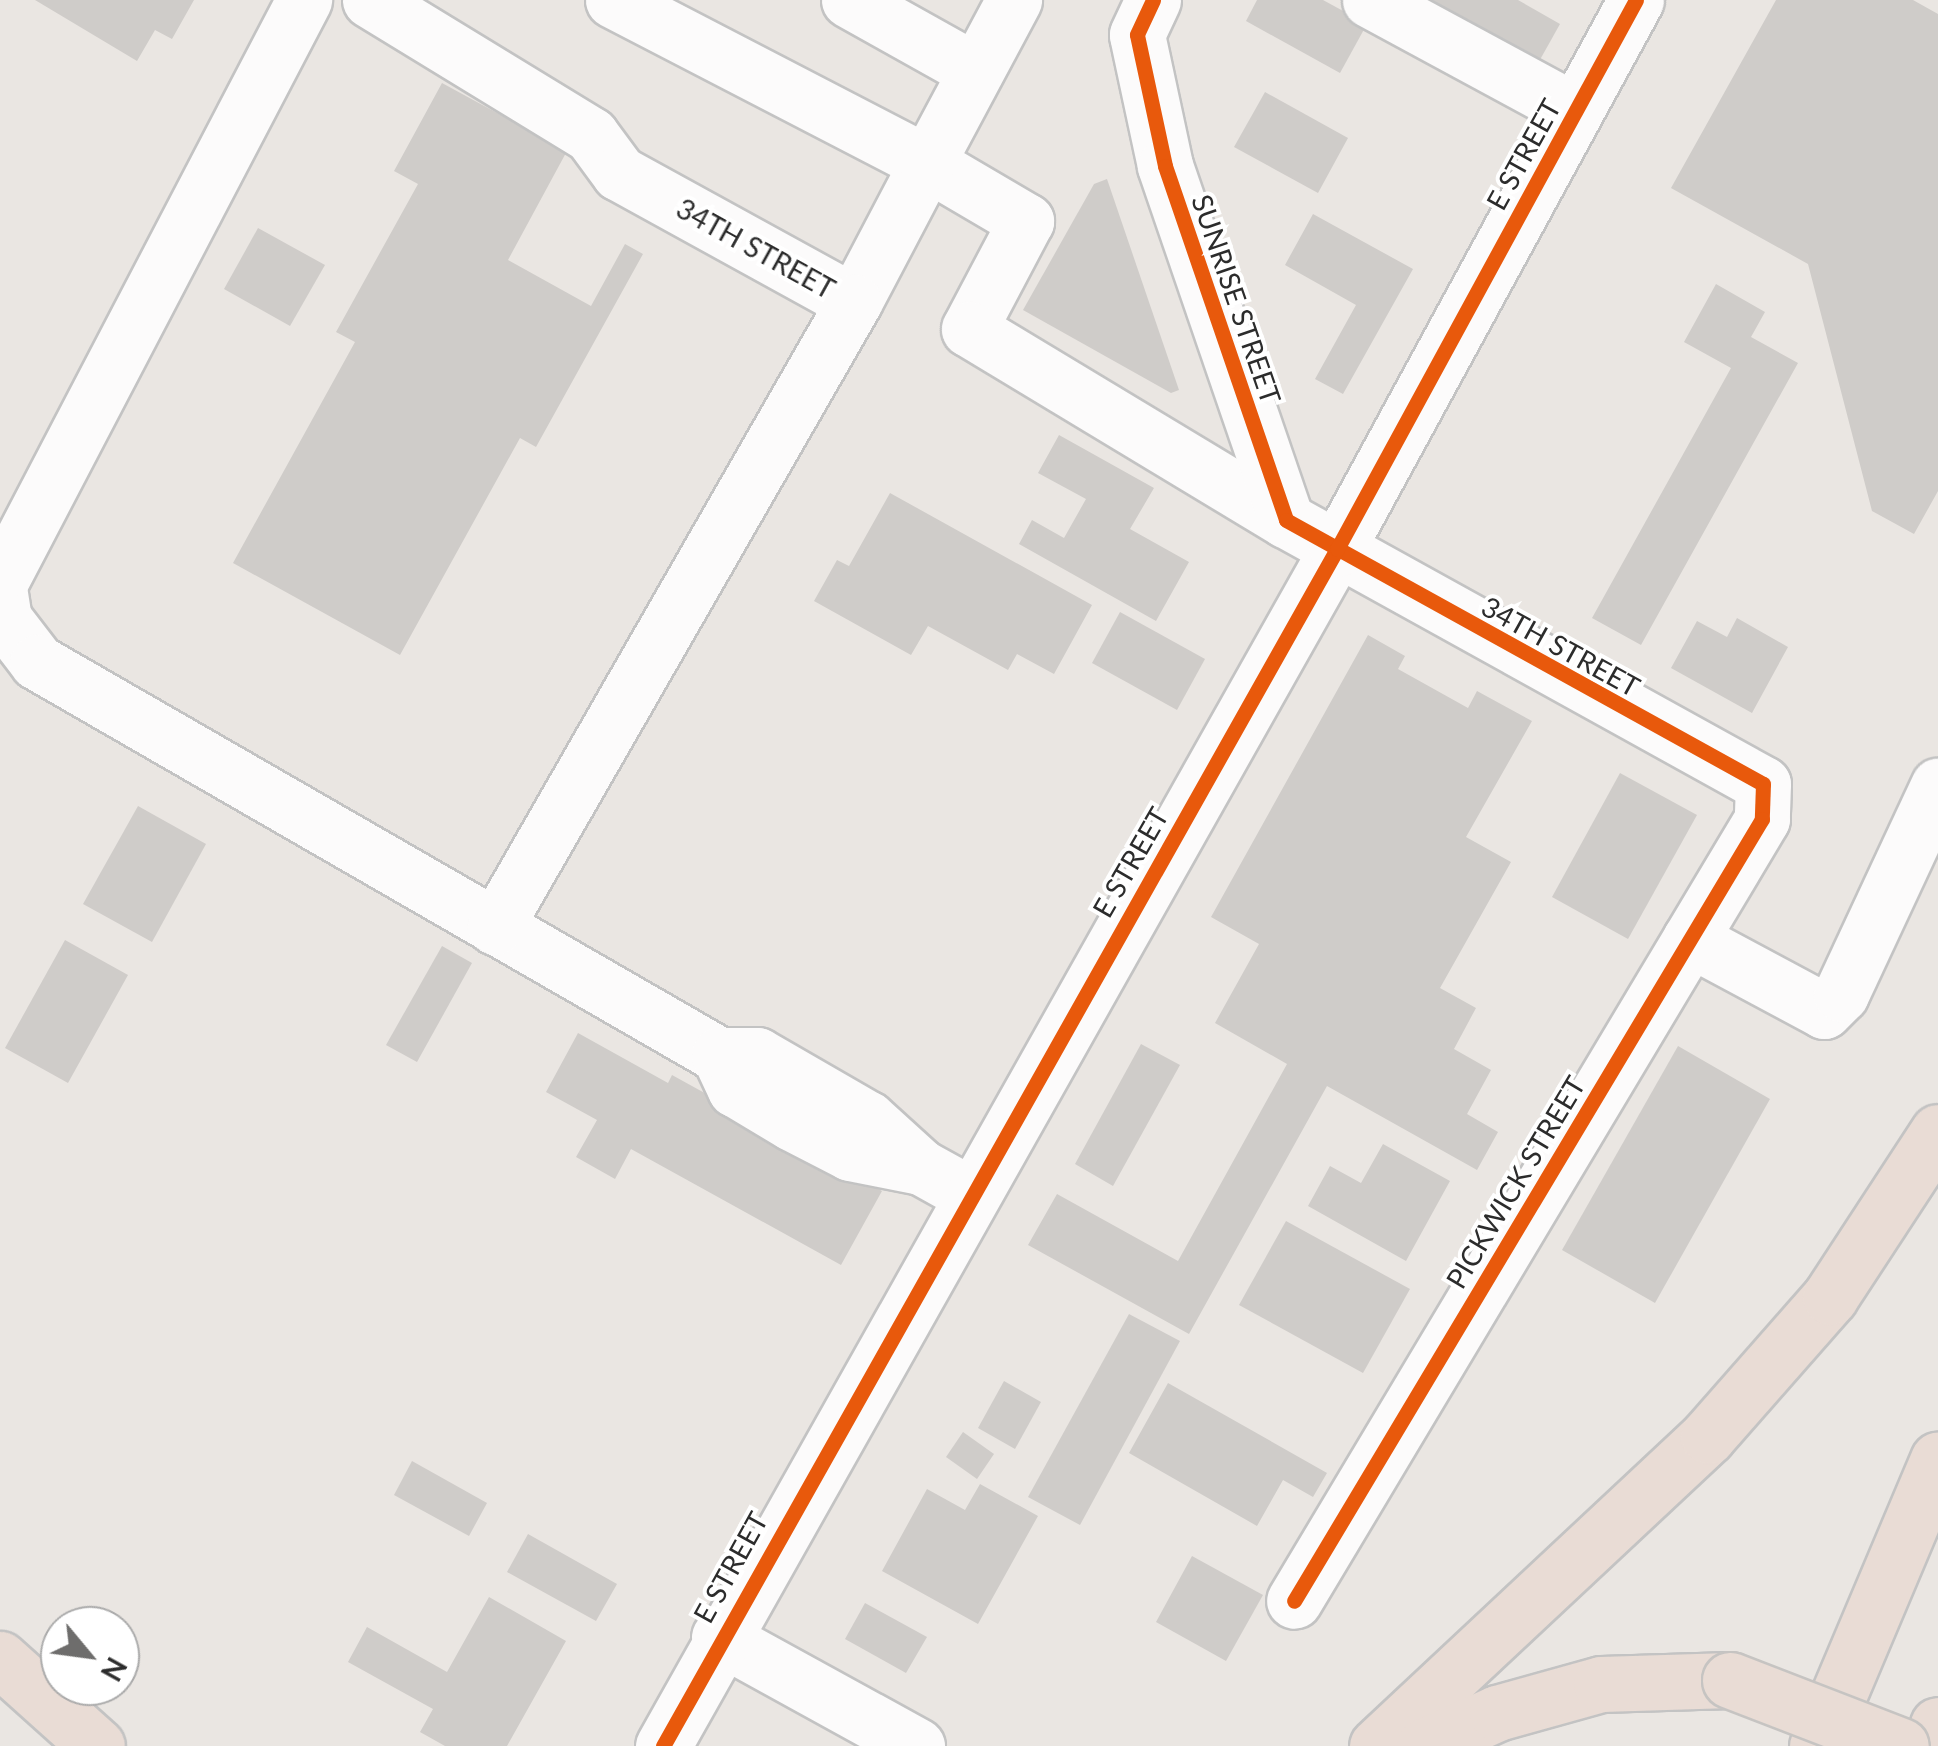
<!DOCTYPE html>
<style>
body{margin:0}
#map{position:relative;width:1938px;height:1746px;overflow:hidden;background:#eae6e2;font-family:Lato,sans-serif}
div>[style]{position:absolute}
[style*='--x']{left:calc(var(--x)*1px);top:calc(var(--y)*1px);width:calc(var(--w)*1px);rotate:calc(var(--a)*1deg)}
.building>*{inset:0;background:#cfccc9}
.roads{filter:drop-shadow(2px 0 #c3c3c3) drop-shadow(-2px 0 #c3c3c3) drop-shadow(0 2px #c3c3c3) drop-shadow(0 -2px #c3c3c3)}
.minor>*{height:55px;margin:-27.5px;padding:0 27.5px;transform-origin:27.5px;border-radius:27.5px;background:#fcfbfb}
.highway>*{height:55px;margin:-27.5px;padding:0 27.5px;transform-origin:27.5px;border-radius:27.5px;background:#e9dcd5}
.bridges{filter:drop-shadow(2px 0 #c6c4c2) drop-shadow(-2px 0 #c6c4c2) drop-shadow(0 2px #c6c4c2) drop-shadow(0 -2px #c6c4c2)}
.highway-bridge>*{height:55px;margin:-27.5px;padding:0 27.5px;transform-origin:27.5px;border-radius:27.5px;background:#e9dcd5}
.cycleway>*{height:15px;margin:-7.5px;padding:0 7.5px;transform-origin:7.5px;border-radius:7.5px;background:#e8590c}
span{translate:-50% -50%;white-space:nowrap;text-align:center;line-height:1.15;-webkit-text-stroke:8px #fff;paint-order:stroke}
.street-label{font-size:28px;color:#2c2c2c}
.north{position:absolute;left:40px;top:1606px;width:100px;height:100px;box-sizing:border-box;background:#fff;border:2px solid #ababab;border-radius:50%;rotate:119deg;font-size:28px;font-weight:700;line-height:40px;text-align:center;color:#2c2c2c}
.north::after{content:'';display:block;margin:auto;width:35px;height:45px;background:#6e6d6c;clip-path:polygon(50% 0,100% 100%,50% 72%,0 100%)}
</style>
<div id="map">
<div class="building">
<div style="clip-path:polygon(35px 0,194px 0,172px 39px,155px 30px,137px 61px)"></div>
<div style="clip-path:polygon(1257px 0,1323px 0,1367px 24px,1340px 73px,1246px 21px)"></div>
<div style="clip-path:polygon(1399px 0,1518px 0,1560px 24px,1532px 74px)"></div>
<div style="clip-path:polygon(1776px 0,1913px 0,1938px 14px,1938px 491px,1914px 534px,1872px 511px,1808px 264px,1671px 188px)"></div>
<div style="clip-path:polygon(442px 83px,567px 151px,508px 260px,591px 306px,625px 244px,643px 254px,536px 447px,520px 438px,400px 655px,233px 563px,355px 342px,336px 332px,418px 184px,394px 171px)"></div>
<div style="clip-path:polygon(1265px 92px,1348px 138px,1318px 193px,1234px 147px)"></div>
<div style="clip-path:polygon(1107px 179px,1179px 390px,1171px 393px,1023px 310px,1094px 184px)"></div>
<div style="clip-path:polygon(1313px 214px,1413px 269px,1343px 394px,1315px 379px,1356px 305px,1285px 265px)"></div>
<div style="clip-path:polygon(258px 228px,325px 265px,290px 326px,224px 289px)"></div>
<div style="clip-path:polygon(1716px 284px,1765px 312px,1751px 337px,1798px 363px,1641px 645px,1592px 618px,1731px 368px,1684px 342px)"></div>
<div style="clip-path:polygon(1059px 435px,1154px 488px,1130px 529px,1189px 562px,1156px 621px,1019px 544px,1032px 520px,1064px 538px,1086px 499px,1038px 473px)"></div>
<div style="clip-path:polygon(890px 493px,1092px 605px,1054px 674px,1017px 654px,1008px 670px,928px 626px,911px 655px,814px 601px,837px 560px,849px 566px)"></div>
<div style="clip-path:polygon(1120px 612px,1205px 659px,1177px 710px,1092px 663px)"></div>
<div style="clip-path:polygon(1737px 618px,1788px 647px,1752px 713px,1671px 668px,1697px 621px,1727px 637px)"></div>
<div style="clip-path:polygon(1368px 635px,1405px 656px,1398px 669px,1468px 708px,1477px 691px,1532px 721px,1466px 837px,1511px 862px,1440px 988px,1476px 1008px,1454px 1049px,1491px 1070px,1467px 1114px,1498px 1132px,1477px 1170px,1327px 1086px,1189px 1334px,1028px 1245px,1057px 1194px,1178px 1261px,1287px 1064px,1215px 1023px,1259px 944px,1211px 917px)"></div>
<div style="clip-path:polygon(1620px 773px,1697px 815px,1628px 939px,1552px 897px)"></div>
<div style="clip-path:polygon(138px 806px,206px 844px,152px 942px,83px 904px)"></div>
<div style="clip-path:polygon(65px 940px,128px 975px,68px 1083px,5px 1048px)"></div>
<div style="clip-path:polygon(442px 946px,472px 963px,417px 1062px,386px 1045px)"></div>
<div style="clip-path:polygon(578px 1033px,668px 1083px,672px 1075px,882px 1191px,841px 1265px,631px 1149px,615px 1179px,576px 1157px,597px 1120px,546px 1092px)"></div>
<div style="clip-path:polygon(1141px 1044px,1180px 1065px,1113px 1186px,1075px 1164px)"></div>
<div style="clip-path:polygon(1678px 1046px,1770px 1099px,1655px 1303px,1562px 1250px)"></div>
<div style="clip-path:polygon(1383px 1144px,1450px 1181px,1406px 1261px,1308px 1206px,1330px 1166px,1361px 1183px)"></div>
<div style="clip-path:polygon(1286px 1221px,1410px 1289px,1363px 1373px,1239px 1305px)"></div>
<div style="clip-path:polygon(1129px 1314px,1180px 1341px,1080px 1525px,1028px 1497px)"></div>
<div style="clip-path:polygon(1004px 1381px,1041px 1402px,1015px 1449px,978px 1428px)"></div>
<div style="clip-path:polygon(1168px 1383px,1327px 1473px,1313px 1497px,1283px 1480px,1257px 1526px,1129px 1453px)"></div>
<div style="clip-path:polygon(963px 1432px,994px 1454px,977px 1479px,946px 1457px)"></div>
<div style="clip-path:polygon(412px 1461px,487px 1503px,469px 1536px,394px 1495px)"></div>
<div style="clip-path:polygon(980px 1484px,1038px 1516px,978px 1624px,882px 1571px,927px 1489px,965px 1510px)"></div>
<div style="clip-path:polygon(528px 1534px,617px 1584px,596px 1621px,507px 1572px)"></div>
<div style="clip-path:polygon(1192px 1556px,1263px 1595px,1226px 1661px,1156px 1622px)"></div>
<div style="clip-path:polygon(489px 1597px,566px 1641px,507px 1746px,445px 1746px,420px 1732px,433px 1709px,348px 1662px,367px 1627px,447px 1672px)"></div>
<div style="clip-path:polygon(865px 1603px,927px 1637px,906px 1673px,845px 1639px)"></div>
</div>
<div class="roads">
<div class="minor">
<div style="--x:370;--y:0;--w:259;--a:31.4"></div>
<div style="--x:591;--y:135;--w:47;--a:53.6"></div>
<div style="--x:619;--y:173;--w:268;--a:28.8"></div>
<div style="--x:854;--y:302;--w:157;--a:-62.3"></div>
<div style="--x:927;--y:163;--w:115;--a:30.4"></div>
<div style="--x:1026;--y:221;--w:122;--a:117.8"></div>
<div style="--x:969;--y:329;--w:370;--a:31.1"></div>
<div style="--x:613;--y:0;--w:354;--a:27.4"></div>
<div style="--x:927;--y:163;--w:185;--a:-61.9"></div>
<div style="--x:849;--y:0;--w:145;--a:29.2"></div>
<div style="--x:1153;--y:0;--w:38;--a:115"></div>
<div style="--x:1137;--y:35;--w:134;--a:77.9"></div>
<div style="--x:1165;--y:166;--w:374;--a:71.1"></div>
<div style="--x:1286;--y:520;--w:545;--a:28.96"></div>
<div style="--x:1763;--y:784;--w:35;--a:92"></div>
<div style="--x:1762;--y:819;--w:911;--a:120.9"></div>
<div style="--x:1370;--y:0;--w:233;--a:28.4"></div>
<div style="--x:0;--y:582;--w:657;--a:-62.42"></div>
<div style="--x:0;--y:594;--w:25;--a:81"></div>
<div style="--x:4;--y:619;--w:54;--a:52.5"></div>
<div style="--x:37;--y:662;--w:787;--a:29.95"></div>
<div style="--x:495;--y:927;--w:721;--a:-60.13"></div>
<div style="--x:1690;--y:939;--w:152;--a:28.2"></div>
<div style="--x:1824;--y:1011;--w:24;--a:-45"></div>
<div style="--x:1841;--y:994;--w:230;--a:-65"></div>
<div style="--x:921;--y:1167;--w:72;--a:-137.8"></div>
<div style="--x:868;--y:1119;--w:128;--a:-150"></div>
<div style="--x:757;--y:1055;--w:38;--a:180"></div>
<div style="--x:719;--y:1055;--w:38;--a:65"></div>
<div style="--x:735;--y:1089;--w:66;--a:30.8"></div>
<div style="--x:792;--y:1123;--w:65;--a:27.3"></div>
<div style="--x:850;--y:1153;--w:72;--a:11.2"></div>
<div style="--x:921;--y:1167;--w:56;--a:28.9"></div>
<div style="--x:719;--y:1637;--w:226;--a:28.8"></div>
<div style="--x:663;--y:1746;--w:1374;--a:-60.62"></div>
<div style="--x:1337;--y:549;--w:625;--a:-61.43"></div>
</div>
<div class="highway">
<div style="--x:0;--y:1659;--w:130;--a:41.9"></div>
<div style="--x:1377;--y:1746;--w:453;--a:-43.1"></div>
<div style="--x:1708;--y:1436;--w:185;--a:-48.7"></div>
<div style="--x:1830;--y:1297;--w:197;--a:-56.8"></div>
<div style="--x:1424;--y:1746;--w:80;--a:-24.3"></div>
<div style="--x:1497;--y:1713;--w:108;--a:-15.6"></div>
<div style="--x:1601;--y:1684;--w:129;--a:-1.8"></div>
<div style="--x:1817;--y:1746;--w:311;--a:-67.1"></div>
<div style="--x:1931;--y:1746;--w:22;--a:-72"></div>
</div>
</div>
<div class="bridges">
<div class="highway-bridge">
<div style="--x:1730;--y:1680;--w:183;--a:21.1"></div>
</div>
</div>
<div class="cycleway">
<div style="--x:1153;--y:0;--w:38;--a:115"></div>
<div style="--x:1137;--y:35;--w:134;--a:77.9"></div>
<div style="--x:1165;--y:166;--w:374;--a:71.1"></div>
<div style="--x:1286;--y:520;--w:545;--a:28.96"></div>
<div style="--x:1763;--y:784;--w:35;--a:92"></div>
<div style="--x:1762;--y:819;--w:911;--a:120.9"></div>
<div style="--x:663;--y:1746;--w:1374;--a:-60.62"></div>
<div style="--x:1337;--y:549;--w:625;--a:-61.43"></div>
</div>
<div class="street-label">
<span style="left:1523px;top:154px;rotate:-61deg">E STREET</span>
<span style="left:756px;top:248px;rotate:29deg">34TH STREET</span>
<span style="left:1237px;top:299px;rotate:71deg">SUNRISE STREET</span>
<span style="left:1561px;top:646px;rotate:29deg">34TH STREET</span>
<span style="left:1130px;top:862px;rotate:-60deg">E STREET</span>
<span style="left:1515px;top:1182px;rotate:-59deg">PICKWICK STREET</span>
<span style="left:730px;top:1567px;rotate:-61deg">E STREET</span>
</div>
<div class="north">N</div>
</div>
